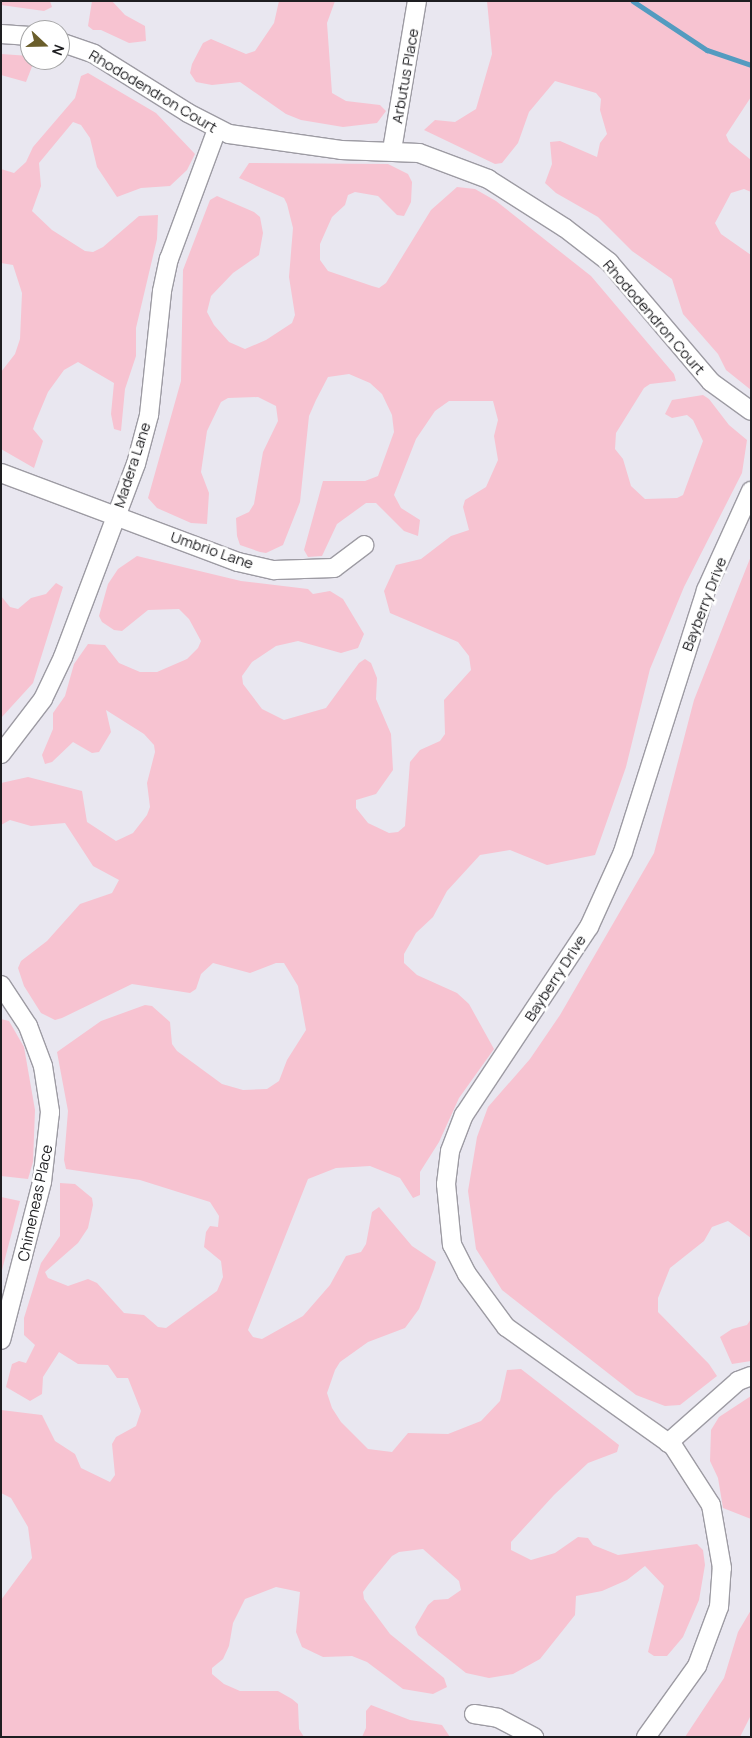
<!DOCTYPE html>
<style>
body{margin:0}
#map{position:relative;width:752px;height:1738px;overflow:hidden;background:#e9e7f0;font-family:Manrope,sans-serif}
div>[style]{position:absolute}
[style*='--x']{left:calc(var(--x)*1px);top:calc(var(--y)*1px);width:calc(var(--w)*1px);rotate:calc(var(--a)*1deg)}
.green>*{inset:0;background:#f7c3d1}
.stream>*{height:4.5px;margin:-2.25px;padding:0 2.25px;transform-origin:2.25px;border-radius:2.25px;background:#549bc0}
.roads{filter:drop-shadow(1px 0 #9d9ba3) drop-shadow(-1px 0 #9d9ba3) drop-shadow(0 1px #9d9ba3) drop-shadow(0 -1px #9d9ba3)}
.street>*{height:18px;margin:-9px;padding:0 9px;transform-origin:9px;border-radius:9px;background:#fff}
span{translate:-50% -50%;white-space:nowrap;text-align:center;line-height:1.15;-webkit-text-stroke:5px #fff;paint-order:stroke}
.street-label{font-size:15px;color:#1e1e21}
.frame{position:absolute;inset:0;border:2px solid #1e1e21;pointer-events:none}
.north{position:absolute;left:20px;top:20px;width:50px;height:50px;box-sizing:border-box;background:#fff;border:1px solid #a5a5a6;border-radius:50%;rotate:111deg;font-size:14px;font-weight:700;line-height:20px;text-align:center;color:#1e1e21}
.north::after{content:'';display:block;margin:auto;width:18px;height:22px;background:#6a5e2b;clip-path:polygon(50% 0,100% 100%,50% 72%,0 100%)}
</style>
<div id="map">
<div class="green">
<div style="clip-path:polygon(1px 1px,50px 1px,52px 7px,44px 11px,1px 5px)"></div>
<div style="clip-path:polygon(92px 1px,112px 1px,125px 15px,145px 26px,146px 41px,129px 43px,101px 30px,93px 30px,88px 26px)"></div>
<div style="clip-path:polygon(279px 1px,335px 1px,327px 23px,332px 93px,346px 101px,380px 105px,386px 111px,377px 123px,343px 127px,301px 120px,286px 114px,240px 82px,212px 85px,196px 82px,190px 73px,192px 64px,203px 43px,211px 39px,246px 54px,255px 51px,274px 23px)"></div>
<div style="clip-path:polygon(487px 1px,751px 1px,751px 97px,726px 135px,729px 142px,751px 160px,751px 192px,744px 189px,731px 193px,715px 223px,721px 234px,751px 255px,751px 390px,726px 370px,718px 354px,683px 314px,672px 279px,632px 251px,598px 217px,556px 193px,545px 183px,552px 164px,550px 142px,560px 141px,597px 157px,600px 143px,607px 134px,600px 110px,601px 99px,596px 93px,555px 81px,529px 112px,518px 143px,502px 163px,495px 164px,424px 130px,435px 120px,455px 122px,476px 109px,492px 54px)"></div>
<div style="clip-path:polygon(1px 54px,30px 56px,33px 64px,26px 82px,1px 75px)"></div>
<div style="clip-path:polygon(88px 73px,156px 113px,195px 154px,187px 170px,170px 186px,141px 188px,117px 197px,97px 167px,90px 138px,81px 125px,73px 122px,39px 163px,41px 186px,32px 211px,52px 230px,85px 251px,93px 252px,103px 247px,139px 216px,158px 215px,157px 239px,136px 328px,136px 356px,125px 389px,121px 431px,114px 429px,111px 414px,114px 383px,78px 362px,64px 370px,48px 392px,35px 423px,33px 429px,43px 441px,34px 468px,1px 449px,1px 372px,15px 354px,20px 339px,22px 293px,13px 265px,1px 263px,1px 169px,14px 173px,26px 162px,33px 147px,75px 98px,81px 76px)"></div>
<div style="clip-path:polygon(249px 163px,388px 164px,408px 174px,412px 182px,411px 202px,404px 216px,397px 215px,378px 196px,355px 192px,348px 195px,345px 205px,332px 217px,320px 244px,320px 260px,328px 271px,372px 286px,379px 288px,386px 283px,431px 210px,457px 187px,475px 189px,496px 201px,591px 276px,674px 374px,676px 381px,650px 384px,644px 388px,616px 433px,615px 449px,623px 459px,631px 486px,645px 499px,677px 498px,683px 495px,703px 441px,693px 420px,687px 415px,672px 418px,665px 414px,672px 400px,703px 395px,709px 399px,729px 425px,747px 440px,742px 473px,684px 587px,650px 669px,626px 767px,595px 855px,547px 865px,510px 850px,480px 855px,447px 891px,433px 917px,416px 933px,404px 954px,404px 963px,417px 975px,457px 993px,469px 1004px,494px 1049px,459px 1098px,439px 1142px,420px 1172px,420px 1195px,413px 1198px,400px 1178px,370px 1166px,336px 1168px,308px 1179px,248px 1330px,253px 1337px,262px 1339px,303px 1316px,330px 1285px,346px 1256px,361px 1252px,366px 1244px,372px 1212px,379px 1207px,412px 1246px,436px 1262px,434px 1269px,419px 1309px,405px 1328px,368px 1342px,340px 1362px,335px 1370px,327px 1393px,332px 1408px,341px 1422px,368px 1449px,392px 1452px,408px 1433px,448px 1434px,481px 1421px,500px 1401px,507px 1370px,521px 1369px,619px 1445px,617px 1452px,588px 1463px,554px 1495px,511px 1542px,511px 1550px,531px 1560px,555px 1553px,578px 1537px,588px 1538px,593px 1545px,618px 1555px,697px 1544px,703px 1550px,705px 1565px,699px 1600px,683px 1637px,667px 1656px,654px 1656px,648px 1652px,664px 1586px,645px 1566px,627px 1580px,602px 1591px,576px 1596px,575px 1615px,540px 1659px,513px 1674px,489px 1678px,466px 1673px,418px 1635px,415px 1627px,428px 1605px,434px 1600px,448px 1599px,461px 1590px,459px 1581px,423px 1549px,399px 1552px,392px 1556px,368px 1585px,363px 1592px,364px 1599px,390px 1634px,444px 1678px,447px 1687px,433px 1694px,403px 1689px,367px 1662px,352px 1656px,323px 1657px,302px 1647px,296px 1632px,300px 1592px,276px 1587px,245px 1599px,233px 1623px,229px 1646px,223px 1659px,212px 1668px,212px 1674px,224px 1684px,240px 1691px,278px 1691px,292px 1699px,298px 1704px,299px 1729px,304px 1737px,1px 1737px,1px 1600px,32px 1558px,28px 1527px,11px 1498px,1px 1493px,1px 1410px,42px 1415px,55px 1441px,75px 1454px,81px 1468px,110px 1482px,115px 1475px,112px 1444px,116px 1437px,136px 1426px,141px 1411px,128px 1378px,117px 1378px,108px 1365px,78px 1364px,59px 1352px,43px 1377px,42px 1394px,30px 1401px,6px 1387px,12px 1364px,19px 1361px,26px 1363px,35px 1345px,24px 1335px,24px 1318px,41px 1263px,60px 1236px,60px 1183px,75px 1184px,92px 1198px,93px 1205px,88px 1228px,78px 1243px,45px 1272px,48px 1278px,68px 1286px,88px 1279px,97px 1283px,124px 1313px,144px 1315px,158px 1327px,166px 1328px,217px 1291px,223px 1277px,221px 1261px,204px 1247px,206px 1232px,210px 1226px,218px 1227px,219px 1216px,210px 1202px,140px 1180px,66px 1169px,64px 1160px,68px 1111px,57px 1052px,101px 1021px,145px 1005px,152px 1006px,170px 1022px,172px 1044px,177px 1051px,222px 1084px,243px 1090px,267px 1089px,279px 1081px,287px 1060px,306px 1030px,298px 986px,284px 963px,276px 963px,250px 973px,213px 963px,201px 974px,196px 989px,190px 993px,132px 984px,62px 1018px,55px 1020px,41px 1013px,24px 986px,18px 968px,21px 961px,47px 941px,80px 904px,112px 893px,119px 880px,93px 866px,65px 823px,31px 826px,10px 820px,1px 825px,1px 783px,28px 777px,82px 791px,87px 822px,116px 841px,133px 833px,147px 815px,150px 807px,147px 783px,155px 752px,154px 745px,144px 734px,106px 710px,111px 732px,99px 752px,92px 753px,73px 742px,52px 762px,45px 764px,42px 755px,53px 729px,53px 713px,65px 696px,74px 664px,88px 644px,105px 645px,119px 663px,140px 672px,157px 672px,187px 659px,198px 648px,201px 641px,189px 619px,179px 609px,148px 610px,122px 631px,114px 630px,102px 622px,99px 616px,108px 584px,118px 569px,137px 556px,241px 581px,308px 589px,313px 594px,330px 591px,343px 599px,364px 634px,358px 648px,341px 653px,298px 641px,276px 646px,252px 662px,242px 676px,243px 684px,262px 709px,284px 720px,326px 708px,359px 663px,365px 659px,371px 663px,377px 678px,376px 699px,391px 734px,393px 770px,376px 794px,356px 800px,356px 808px,368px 823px,389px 833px,398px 832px,405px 826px,410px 762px,420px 750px,440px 741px,445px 734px,444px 700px,471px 670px,469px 656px,458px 642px,390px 613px,384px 591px,396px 565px,421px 559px,451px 536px,469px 530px,463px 507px,465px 500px,486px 487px,498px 460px,494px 436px,498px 420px,493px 401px,449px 401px,435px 411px,416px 439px,394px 495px,401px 508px,420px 520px,418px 536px,404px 531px,376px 503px,366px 503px,337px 524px,322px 556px,308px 557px,304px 550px,323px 481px,365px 481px,378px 476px,394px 432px,392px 415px,382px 394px,370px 383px,349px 374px,328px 377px,316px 400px,309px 416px,300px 502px,283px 545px,266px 553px,260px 552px,240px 545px,237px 536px,236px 518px,249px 512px,254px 504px,263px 452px,278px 421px,276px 406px,258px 397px,228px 398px,221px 402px,207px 431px,201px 472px,209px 493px,207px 524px,191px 523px,157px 508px,148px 498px,181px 381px,183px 270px,210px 200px,217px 196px,254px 212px,260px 217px,263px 233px,259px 255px,233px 273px,211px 296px,207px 312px,214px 325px,229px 342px,245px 349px,266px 340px,292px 323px,295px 315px,289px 277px,293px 228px,287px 204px,284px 198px,239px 178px)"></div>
<div style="clip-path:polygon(751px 556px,751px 1238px,728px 1221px,712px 1227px,704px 1241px,670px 1268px,658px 1298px,658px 1312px,709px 1364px,717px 1376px,680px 1405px,665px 1406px,636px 1395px,502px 1290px,476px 1249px,468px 1191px,477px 1137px,488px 1107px,530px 1059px,560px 1015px,654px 853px,694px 700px)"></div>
<div style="clip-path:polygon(56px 583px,63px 587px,33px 683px,1px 718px,1px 596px,10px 607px,18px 609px,31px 598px,46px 594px)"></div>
<div style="clip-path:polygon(1px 1019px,9px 1021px,24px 1047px,35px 1110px,33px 1162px,28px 1179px,1px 1176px)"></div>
<div style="clip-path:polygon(1px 1197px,20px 1201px,1px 1274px)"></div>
<div style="clip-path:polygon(751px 1319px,751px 1361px,732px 1364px,720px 1337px,732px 1329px,747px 1325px)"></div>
<div style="clip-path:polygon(751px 1396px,751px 1519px,723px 1508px,718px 1478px,710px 1461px,711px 1430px,719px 1417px)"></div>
<div style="clip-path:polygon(751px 1610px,751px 1715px,740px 1737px,685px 1737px,724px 1678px,738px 1632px)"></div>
<div style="clip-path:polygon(371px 1705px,410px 1720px,442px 1725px,450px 1737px,362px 1737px,366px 1728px,366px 1711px)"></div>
</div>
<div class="stream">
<div style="--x:633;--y:1;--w:89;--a:33.5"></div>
<div style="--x:707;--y:50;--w:46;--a:18.8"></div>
</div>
<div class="roads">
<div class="street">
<div style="--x:1;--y:34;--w:29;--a:4"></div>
<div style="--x:60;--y:42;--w:36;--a:19"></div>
<div style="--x:94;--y:54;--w:111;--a:32.1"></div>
<div style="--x:188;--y:113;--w:46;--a:27.1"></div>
<div style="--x:229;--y:134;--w:113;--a:8.1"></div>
<div style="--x:341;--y:150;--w:78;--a:2.2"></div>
<div style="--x:419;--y:153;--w:74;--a:20.6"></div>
<div style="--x:488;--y:179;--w:91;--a:32.5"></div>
<div style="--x:565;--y:228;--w:56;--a:37.7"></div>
<div style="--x:609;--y:262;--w:157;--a:49.6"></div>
<div style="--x:711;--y:382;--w:49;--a:35.9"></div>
<div style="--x:392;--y:150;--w:151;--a:-80.5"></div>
<div style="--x:1;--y:473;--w:253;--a:20.6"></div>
<div style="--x:238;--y:562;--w:37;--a:13"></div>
<div style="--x:274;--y:570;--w:60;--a:-1.9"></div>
<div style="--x:334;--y:568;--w:38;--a:-37"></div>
<div style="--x:1;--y:754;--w:69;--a:-52.6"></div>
<div style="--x:43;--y:699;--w:47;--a:-64.5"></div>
<div style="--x:63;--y:657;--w:206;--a:-69.3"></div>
<div style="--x:136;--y:464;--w:51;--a:-75.1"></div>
<div style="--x:149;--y:415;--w:125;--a:-84"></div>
<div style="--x:162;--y:291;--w:33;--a:-78"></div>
<div style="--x:169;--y:259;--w:139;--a:-69.7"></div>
<div style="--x:1;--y:985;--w:49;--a:56.6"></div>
<div style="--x:28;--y:1026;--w:43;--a:69.4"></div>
<div style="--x:43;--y:1066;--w:47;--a:81.3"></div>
<div style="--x:50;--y:1112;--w:70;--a:96.5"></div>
<div style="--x:42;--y:1182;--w:163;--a:104.5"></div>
<div style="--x:668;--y:1443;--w:94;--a:-41.5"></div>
<div style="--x:738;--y:1381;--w:14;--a:-21"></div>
<div style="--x:474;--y:1714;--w:24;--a:9"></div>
<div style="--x:498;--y:1718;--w:41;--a:27.8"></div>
<div style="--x:646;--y:1737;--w:87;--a:-54.3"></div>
<div style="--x:697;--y:1666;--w:63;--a:-69.6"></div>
<div style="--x:719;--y:1607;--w:39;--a:-86"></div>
<div style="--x:722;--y:1568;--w:64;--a:-99.9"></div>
<div style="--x:711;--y:1505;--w:70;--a:-122.8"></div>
<div style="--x:673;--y:1446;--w:205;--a:-144.5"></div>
<div style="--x:506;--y:1327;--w:66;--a:-126.3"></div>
<div style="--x:467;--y:1274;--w:33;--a:-117"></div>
<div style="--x:452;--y:1245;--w:61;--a:-95.6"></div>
<div style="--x:446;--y:1184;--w:33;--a:-83"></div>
<div style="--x:450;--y:1151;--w:39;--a:-69"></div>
<div style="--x:464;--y:1115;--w:226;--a:-56.4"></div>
<div style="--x:589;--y:927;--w:82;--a:-65.6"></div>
<div style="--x:623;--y:852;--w:275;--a:-72.4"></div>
<div style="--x:706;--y:590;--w:109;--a:-65.6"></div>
</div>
</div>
<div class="street-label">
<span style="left:405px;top:76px;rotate:-80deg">Arbutus Place</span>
<span style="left:153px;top:91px;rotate:31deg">Rhododendron Court</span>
<span style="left:654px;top:317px;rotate:49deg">Rhododendron Court</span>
<span style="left:132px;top:465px;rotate:-72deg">Madera Lane</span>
<span style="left:212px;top:550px;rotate:19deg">Umbrio Lane</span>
<span style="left:704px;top:604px;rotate:-69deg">Bayberry Drive</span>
<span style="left:555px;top:978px;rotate:-57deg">Bayberry Drive</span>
<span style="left:35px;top:1203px;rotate:-78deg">Chimeneas Place</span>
</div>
<div class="frame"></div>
<div class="north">N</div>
</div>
